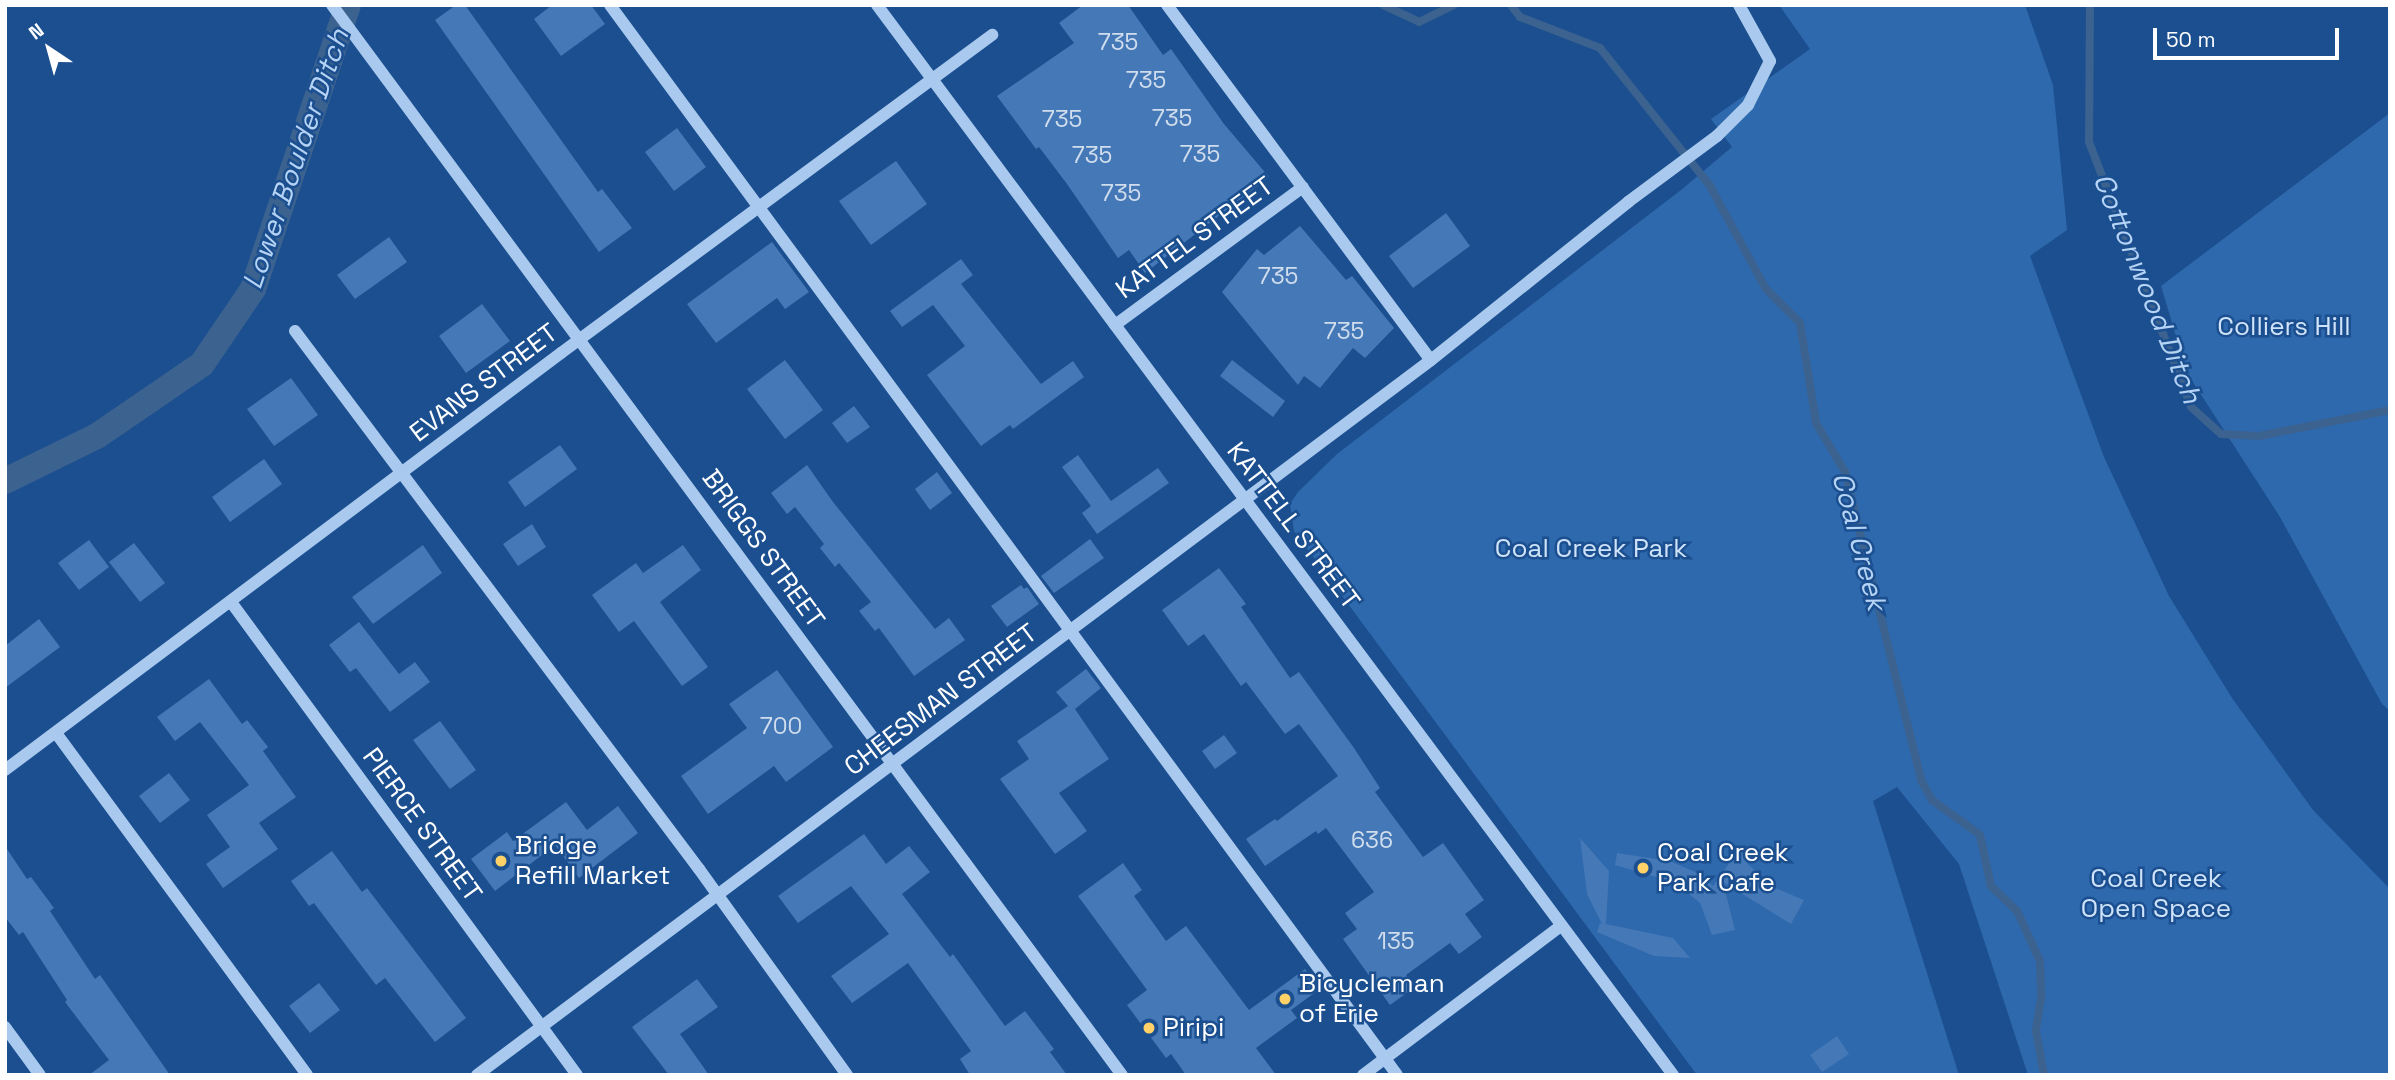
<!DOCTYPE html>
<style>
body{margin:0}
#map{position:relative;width:2395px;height:1080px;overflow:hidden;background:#1b4f8f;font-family:"Space Grotesk",sans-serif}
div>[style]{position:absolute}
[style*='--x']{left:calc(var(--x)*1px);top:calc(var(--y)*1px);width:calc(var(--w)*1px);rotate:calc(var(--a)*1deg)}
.green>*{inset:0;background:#2e69ad}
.stream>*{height:8px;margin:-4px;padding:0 4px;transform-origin:4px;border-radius:4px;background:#3c6290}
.canal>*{height:26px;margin:-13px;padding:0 13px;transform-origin:13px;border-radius:13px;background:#3c6290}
.building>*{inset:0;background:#4478b7}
.minor>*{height:12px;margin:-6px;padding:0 6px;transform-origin:6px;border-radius:6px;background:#a9c9ee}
.dots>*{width:19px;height:19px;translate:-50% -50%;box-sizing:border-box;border:4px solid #1b4f8f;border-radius:50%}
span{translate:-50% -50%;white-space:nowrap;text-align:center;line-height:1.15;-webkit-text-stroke:5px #1b4f8f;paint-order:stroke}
.number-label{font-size:23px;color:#d0dded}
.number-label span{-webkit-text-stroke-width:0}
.street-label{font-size:26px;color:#fff}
.park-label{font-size:26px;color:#cfe3fa}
.poi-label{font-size:26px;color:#fff}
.left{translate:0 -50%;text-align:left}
.water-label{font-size:28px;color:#b5d3f5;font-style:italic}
.frame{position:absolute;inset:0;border:7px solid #fff;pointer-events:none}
.north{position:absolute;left:14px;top:14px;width:70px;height:70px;-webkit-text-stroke:5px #1b4f8f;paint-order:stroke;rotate:324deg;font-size:19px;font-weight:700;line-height:28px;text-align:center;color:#fff}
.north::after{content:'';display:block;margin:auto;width:24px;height:32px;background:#fff;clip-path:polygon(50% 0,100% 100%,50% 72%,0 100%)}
.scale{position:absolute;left:2153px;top:28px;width:186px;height:32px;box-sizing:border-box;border:4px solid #fff;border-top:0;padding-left:9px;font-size:21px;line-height:24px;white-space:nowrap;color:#fff;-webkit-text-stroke:5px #1b4f8f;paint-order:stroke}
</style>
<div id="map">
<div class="green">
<div style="clip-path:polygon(1779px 5px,2025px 5px,2053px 85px,2067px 230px,2030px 256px,2104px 457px,2169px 596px,2232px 698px,2313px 810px,2390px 889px,2390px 1075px,2028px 1075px,1959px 864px,1897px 787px,1873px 801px,1959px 1075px,1697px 1075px,1294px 531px,1290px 504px,1298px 492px,1337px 454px,1681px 190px,1732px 147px,1711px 119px,1810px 49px)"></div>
<div style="clip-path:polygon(2390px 113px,2390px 711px,2382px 704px,2280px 517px,2187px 373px,2161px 286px)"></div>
</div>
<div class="stream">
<div style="--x:1383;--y:5;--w:40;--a:25"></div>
<div style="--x:1419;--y:22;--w:39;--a:-26"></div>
<div style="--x:1511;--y:5;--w:15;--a:53"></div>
<div style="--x:1520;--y:17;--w:86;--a:21.2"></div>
<div style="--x:1600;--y:48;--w:176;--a:51.4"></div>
<div style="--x:1710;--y:186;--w:117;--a:61.5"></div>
<div style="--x:1766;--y:289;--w:48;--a:45"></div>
<div style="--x:1800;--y:323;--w:101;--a:80.9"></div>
<div style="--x:1816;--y:423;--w:57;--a:59.4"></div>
<div style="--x:1845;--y:472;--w:317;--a:76.1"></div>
<div style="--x:1921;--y:780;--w:23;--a:61"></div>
<div style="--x:1932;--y:800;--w:59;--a:36.1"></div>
<div style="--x:1980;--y:835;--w:52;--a:77.8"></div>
<div style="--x:1991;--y:886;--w:36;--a:44"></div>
<div style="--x:2017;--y:911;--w:55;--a:65.3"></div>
<div style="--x:2040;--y:961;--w:37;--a:88"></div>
<div style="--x:2041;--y:998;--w:33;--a:99"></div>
<div style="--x:2036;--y:1031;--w:45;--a:79.7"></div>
<div style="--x:2090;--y:5;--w:137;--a:90.4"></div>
<div style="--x:2089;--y:142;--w:284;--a:68.9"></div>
<div style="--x:2191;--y:407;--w:40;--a:42"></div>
<div style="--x:2221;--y:434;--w:38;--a:3"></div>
<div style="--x:2259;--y:436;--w:134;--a:-11.2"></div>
</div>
<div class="canal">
<div style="--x:5;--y:481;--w:102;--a:-26.1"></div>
<div style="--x:97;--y:436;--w:127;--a:-34.4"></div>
<div style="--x:202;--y:364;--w:91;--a:-55.8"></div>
<div style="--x:253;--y:289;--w:299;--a:-71.5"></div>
</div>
<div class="building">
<div style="clip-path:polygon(456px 5px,465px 5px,598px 192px,602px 189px,632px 228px,599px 252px,435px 20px)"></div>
<div style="clip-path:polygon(552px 5px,591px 5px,605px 24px,561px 56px,534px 19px)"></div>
<div style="clip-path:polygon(1083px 5px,1128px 5px,1163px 55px,1171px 49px,1224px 124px,1269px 177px,1145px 273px,1129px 250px,1118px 258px,1067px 184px,1039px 147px,1036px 149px,997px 96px,1074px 43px,1059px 23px)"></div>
<div style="clip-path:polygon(677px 128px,706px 167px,674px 191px,645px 152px)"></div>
<div style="clip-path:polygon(896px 161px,927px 204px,871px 245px,839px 201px)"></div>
<div style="clip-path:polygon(1446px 213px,1470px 246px,1413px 288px,1389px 256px)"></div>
<div style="clip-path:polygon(1300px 226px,1346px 280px,1352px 276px,1394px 328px,1365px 358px,1353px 348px,1320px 388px,1304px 376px,1298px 385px,1222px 292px,1257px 249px,1264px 255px)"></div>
<div style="clip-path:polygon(389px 237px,407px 262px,355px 299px,337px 275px)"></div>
<div style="clip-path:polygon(772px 242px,809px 292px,785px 309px,777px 298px,716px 343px,687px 304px)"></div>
<div style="clip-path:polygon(961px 259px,973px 275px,961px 284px,1041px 384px,1073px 361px,1084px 377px,1013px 429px,1010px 425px,981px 446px,927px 375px,965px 346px,933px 305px,902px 327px,890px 311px)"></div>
<div style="clip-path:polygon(482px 304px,510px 341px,466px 373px,439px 336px)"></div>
<div style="clip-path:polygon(785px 360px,823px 410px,785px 439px,747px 389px)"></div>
<div style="clip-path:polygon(1232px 360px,1285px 401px,1273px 417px,1220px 376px)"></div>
<div style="clip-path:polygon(291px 378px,318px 415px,274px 446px,247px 409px)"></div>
<div style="clip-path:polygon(854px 406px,870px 427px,847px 443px,832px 423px)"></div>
<div style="clip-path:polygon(560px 445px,577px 469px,525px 507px,508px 482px)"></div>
<div style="clip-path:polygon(1078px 455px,1111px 501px,1158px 468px,1169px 483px,1097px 534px,1082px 513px,1091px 506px,1062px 467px)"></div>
<div style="clip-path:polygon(264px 459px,282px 484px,230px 522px,212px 497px)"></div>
<div style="clip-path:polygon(807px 465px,833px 502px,935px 629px,949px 618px,965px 640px,914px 676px,879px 628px,875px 631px,859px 611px,871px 602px,839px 563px,835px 567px,820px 548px,824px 544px,795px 507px,787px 514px,771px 493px)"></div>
<div style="clip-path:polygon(937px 472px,952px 493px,930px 510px,915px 489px)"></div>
<div style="clip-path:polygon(532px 524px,546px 547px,518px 566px,503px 544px)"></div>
<div style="clip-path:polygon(1090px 539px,1104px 558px,1054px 593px,1041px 576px)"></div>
<div style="clip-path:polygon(89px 540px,109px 567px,79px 590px,58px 563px)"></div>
<div style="clip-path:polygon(134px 543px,165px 583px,140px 602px,109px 562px)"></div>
<div style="clip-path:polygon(423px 545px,442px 573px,373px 624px,352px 597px)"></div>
<div style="clip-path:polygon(683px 545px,701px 570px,660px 602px,708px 667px,682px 686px,634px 621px,619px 632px,592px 595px,636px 563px,643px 573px)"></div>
<div style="clip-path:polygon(1219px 568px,1246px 604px,1241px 607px,1290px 678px,1299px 672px,1354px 748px,1380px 788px,1375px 792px,1423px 857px,1443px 843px,1484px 900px,1465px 914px,1482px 937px,1459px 954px,1450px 943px,1406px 975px,1415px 987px,1390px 1005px,1343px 939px,1357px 929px,1345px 913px,1374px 892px,1326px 828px,1318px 834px,1316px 831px,1265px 866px,1246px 839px,1275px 819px,1277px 821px,1338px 776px,1299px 724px,1285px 734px,1246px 682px,1241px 686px,1204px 634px,1188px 646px,1162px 610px)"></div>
<div style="clip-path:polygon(1021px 585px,1024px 589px,1027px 587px,1039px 604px,1007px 627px,991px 606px)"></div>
<div style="clip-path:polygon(39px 619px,60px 647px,5px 688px,5px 646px)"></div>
<div style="clip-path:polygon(359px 622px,399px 674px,415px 662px,430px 682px,390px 712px,356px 668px,350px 672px,329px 645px)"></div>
<div style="clip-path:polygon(1086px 669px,1101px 688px,1075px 709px,1109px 759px,1059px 793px,1087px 831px,1055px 854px,1000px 779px,1029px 759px,1017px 741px,1068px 706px,1056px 692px)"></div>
<div style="clip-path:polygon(777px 670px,833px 747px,786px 782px,774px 766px,708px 814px,681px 776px,747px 728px,729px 704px)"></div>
<div style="clip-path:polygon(209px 679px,242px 724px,247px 720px,268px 747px,263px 751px,296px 797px,259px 823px,278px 849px,223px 888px,206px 864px,230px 847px,207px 815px,249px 785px,200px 722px,175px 741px,157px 717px)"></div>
<div style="clip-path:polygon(440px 721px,476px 770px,450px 789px,413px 740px)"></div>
<div style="clip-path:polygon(1224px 735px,1237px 753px,1215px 769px,1202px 751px)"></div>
<div style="clip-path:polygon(169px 773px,190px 800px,160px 823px,139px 796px)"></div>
<div style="clip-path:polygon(566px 802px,587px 830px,618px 806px,638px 833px,579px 878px,555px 845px,495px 891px,471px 859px,507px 832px,513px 841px)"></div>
<div style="clip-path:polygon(864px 834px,886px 864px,909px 846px,930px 872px,902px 894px,950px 957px,953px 954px,1005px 1026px,1025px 1011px,1054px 1049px,1050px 1052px,1067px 1075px,970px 1075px,960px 1059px,971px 1051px,908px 963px,852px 1003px,831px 976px,889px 934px,851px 886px,798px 923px,778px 896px)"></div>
<div style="clip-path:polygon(1580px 838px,1609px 871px,1606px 924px,1673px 938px,1690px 958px,1654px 956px,1597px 932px,1600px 923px,1602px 924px,1587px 894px)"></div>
<div style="clip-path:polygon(5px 846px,27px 879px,31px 877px,54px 908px,50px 911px,95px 979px,100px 975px,170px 1075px,89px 1075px,109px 1060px,65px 1002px,67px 1000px,23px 932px,19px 935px,5px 917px)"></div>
<div style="clip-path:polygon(1740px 848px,1747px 863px,1770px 886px,1804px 900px,1791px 924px,1723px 882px,1735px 930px,1712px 935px,1700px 903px,1683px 889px,1666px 880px,1615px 865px,1617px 853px,1670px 861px,1695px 872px,1713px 886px)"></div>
<div style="clip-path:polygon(332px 851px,362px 892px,367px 888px,466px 1018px,435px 1042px,385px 978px,376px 985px,314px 903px,309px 906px,291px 881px)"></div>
<div style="clip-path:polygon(1123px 863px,1142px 890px,1134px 896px,1166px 941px,1186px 926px,1249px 1010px,1305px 969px,1320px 989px,1291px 1010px,1297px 1018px,1256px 1048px,1276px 1075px,1186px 1075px,1171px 1054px,1166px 1058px,1127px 1005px,1147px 990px,1078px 896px)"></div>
<div style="clip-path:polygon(697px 979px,718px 1007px,680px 1034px,709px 1075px,669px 1075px,632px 1027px)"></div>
<div style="clip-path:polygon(319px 983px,340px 1010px,310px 1033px,289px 1006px)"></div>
<div style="clip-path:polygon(1837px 1036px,1849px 1054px,1822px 1072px,1810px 1055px)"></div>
</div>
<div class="minor">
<div style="--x:332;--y:5;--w:1330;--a:53.56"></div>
<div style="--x:610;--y:5;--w:1328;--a:53.66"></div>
<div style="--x:877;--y:5;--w:1334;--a:53.35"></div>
<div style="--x:1167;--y:5;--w:442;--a:53.4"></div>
<div style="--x:1115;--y:325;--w:233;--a:-36.3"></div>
<div style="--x:295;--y:331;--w:673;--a:53.1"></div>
<div style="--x:699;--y:869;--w:254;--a:54.3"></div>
<div style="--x:231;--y:602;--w:586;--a:53.81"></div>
<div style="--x:56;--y:733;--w:424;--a:53.7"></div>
<div style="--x:5;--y:770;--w:695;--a:-36.87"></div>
<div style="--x:561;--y:353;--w:536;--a:-36.42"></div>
<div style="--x:5;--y:1027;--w:59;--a:53.9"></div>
<div style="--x:477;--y:1075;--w:1192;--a:-36.85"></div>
<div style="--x:1431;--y:360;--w:253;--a:-38.7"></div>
<div style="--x:1628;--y:202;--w:111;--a:-36.6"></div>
<div style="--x:1717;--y:136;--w:44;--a:-45"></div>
<div style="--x:1748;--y:105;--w:49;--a:-63.4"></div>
<div style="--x:1770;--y:61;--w:64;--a:-119"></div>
<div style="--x:1363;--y:1075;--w:248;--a:-37"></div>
</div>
<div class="dots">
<div style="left:501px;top:861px;background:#ffd166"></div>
<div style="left:1643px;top:868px;background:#ffd166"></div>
<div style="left:1285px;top:999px;background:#ffd166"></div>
<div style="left:1149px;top:1028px;background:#ffd166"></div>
</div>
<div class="number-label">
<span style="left:1118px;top:42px">735</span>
<span style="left:1146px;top:80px">735</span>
<span style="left:1172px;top:118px">735</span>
<span style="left:1062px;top:119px">735</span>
<span style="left:1200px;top:154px">735</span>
<span style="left:1092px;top:155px">735</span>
<span style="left:1121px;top:193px">735</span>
<span style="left:1278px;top:276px">735</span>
<span style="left:1344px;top:331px">735</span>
<span style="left:781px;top:726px">700</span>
<span style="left:1372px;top:840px">636</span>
<span style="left:1396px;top:941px">135</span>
</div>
<div class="street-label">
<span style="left:1195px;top:238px;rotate:-36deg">KATTEL STREET</span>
<span style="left:484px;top:383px;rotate:-37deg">EVANS STREET</span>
<span style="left:1293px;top:526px;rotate:53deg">KATTELL STREET</span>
<span style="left:763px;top:549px;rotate:54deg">BRIGGS STREET</span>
<span style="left:941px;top:700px;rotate:-37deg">CHEESMAN STREET</span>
<span style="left:422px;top:825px;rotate:54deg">PIERCE STREET</span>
</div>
<div class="park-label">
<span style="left:2284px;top:327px">Colliers Hill</span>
<span style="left:1591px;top:549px">Coal Creek Park</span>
<span style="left:2156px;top:894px">Coal Creek<br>Open Space</span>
</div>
<div class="poi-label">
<span class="left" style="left:515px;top:861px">Bridge<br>Refill Market</span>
<span class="left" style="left:1657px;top:868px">Coal Creek<br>Park Cafe</span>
<span class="left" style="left:1299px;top:999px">Bicycleman<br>of Erie</span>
<span class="left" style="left:1163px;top:1028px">Piripi</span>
</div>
<div class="water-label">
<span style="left:295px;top:159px;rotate:-71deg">Lower Boulder Ditch</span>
<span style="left:2148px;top:288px;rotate:68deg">Cottonwood Ditch</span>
<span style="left:1860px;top:541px;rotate:75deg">Coal Creek</span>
</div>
<div class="frame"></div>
<div class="north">N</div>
<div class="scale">50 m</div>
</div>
